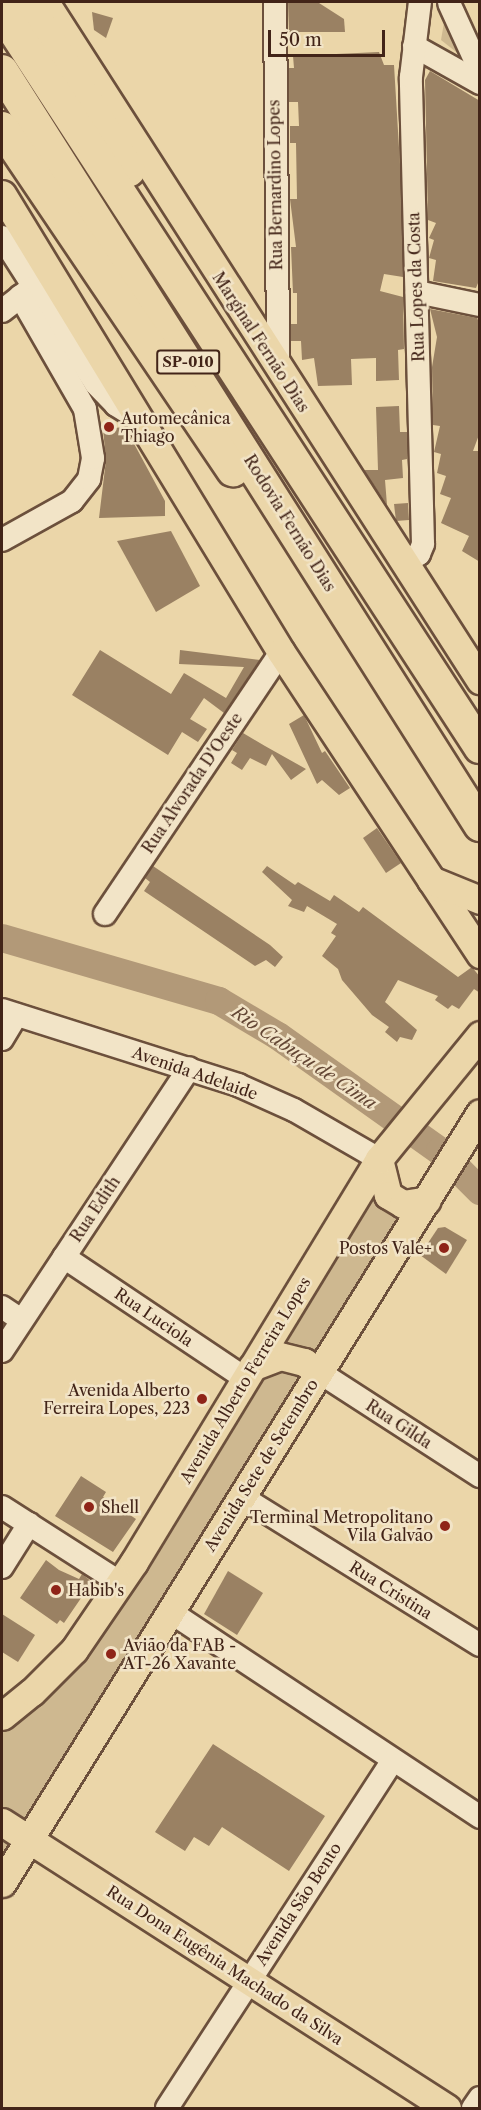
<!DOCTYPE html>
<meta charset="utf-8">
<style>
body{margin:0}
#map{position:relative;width:481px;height:2110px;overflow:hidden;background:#ebd6a9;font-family:"Libre Caslon Text",serif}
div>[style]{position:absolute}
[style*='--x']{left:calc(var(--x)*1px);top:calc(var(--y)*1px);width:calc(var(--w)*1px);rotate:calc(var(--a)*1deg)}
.green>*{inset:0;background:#ceb890}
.river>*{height:28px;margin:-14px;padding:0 14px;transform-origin:14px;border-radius:14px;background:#b29978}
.building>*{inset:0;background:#9a8163}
.roads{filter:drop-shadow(2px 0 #6c503c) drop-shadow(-2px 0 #6c503c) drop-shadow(0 2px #6c503c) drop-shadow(0 -2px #6c503c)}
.minor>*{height:22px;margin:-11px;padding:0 11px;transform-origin:11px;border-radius:11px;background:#f2e4c7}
.major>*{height:27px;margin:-13.5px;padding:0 13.5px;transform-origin:13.5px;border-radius:13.5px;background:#ebd6a9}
.highway>*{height:32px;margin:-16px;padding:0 16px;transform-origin:16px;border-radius:16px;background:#ebd6a9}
.dots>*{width:16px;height:16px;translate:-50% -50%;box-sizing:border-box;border:3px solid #f2e4c7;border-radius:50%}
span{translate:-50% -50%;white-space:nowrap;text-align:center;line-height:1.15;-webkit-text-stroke:5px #f2e4c7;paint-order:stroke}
.shield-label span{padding:2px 4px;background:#f2e4c7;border:2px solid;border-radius:4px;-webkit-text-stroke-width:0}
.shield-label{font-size:15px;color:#422418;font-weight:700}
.street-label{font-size:16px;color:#422418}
.poi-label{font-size:16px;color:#422418}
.left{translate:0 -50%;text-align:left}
.right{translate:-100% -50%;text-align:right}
.water-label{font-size:18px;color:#644735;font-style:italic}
.frame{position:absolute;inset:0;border:3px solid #422418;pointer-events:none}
.scale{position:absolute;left:268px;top:30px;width:117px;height:27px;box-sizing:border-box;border:3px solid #422418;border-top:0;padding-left:8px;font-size:18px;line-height:21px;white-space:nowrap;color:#422418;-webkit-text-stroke:4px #f2e4c7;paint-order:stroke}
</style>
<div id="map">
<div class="green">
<div style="clip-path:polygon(445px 17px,461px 55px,460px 55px,441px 40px)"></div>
<div style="clip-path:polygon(373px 1183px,412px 1212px,2px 1866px,2px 1717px,70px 1666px)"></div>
</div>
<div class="river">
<div style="--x:2;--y:938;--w:226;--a:16.2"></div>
<div style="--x:219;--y:1001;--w:69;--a:30.7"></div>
<div style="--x:278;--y:1036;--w:199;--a:35.4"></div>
<div style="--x:440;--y:1151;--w:57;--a:45"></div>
</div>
<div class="building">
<div style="clip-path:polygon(288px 2px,319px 3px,344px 19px,345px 32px,289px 32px)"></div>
<div style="clip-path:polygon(92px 12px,113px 18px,106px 38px,94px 30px)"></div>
<div style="clip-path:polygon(379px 52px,384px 65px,394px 65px,400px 164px,403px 277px,384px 274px,380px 291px,403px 297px,404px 349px,398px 350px,399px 380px,376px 381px,376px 358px,351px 359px,352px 385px,318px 386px,314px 358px,302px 360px,301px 341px,291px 341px,291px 324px,297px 324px,297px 293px,293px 293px,291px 247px,296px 247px,290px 199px,297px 199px,296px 143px,290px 143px,290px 126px,299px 126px,298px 102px,289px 102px,289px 68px,294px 68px,293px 56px)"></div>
<div style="clip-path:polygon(430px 71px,480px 101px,480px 278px,476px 288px,433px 281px,436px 260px,429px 258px,434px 240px,429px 238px,436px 223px,428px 220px,425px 80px)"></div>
<div style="clip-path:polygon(430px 309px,477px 318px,480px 324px,480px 432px,473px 451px,480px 451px,480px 562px,462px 551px,469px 536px,441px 523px,451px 498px,440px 494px,446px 476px,437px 473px,441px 454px,434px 452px,440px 426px,433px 425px,432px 367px,437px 337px)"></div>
<div style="clip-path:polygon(399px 406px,400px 432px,407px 432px,407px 459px,402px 460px,403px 478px,385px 480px,387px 505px,364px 470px,378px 470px,376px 407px)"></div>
<div style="clip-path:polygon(125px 427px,165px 501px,165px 516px,99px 518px,106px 460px,103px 429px)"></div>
<div style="clip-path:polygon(408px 503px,409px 520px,396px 521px,394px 504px)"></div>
<div style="clip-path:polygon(171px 531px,200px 586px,156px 612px,117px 541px)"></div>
<div style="clip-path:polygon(100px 650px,171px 694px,184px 673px,226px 698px,244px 667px,179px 664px,180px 650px,260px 660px,224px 713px,204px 698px,190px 719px,207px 729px,198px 742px,182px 732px,168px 755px,72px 695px)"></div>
<div style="clip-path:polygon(304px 715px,322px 753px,325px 751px,350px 788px,339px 795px,322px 780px,317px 784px,289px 724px)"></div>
<div style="clip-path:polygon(243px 733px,265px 746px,306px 769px,291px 780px,272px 754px,266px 766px,250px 758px,242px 770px,231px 763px,237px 753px,232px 750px)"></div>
<div style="clip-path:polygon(377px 828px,401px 863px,386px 873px,363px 838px)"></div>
<div style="clip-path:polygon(153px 866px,270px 945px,283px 957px,275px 967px,266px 960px,255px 966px,144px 891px,150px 882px,145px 878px)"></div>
<div style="clip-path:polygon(267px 866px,295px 885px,298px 882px,330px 901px,334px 895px,359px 912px,363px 907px,458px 977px,472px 967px,480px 977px,480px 993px,474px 989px,459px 1009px,452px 1005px,448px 1009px,435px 1000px,438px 996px,398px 980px,385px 1002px,417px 1030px,412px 1040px,400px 1037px,397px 1042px,385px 1032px,389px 1027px,372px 1015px,342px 980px,338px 969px,322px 956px,336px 936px,331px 933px,337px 924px,307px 906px,304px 912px,288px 906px,292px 900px,262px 872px)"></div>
<div style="clip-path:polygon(445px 1227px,467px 1240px,446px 1274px,420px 1255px,438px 1228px)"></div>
<div style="clip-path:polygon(81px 1476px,106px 1492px,103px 1497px,136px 1519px,113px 1552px,55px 1516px)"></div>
<div style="clip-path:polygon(46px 1560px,59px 1570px,79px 1579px,82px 1574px,92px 1582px,64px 1623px,60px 1620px,57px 1624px,20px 1598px)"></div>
<div style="clip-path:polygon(228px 1571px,263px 1593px,237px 1635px,204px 1614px)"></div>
<div style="clip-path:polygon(2px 1614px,35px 1635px,18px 1662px,2px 1652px)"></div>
<div style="clip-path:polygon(213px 1744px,325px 1816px,289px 1871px,222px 1827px,209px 1846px,194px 1837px,185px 1851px,155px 1832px)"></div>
</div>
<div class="roads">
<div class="minor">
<div style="--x:275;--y:2;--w:366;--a:89.5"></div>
<div style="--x:449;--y:3;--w:75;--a:65.5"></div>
<div style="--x:414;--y:46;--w:76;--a:29.3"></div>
<div style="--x:2;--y:237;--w:174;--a:57.4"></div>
<div style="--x:96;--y:384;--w:29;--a:46"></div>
<div style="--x:116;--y:405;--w:25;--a:32"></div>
<div style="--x:417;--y:292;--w:64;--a:11.7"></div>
<div style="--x:2;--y:311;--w:37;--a:-38"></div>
<div style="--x:2;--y:540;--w:80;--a:-29.1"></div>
<div style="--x:72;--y:501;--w:28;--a:-52"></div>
<div style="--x:89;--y:479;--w:21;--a:-79"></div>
<div style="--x:93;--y:458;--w:50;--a:-99.3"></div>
<div style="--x:85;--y:409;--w:130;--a:-119.9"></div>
<div style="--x:404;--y:562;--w:17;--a:-28"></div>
<div style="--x:419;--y:554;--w:11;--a:-68"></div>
<div style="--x:423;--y:544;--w:467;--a:-91.5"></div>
<div style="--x:411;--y:77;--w:76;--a:-83.2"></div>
<div style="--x:105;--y:914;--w:316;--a:-56.1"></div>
<div style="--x:2;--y:1010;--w:248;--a:17.6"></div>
<div style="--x:238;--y:1085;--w:61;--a:24.1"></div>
<div style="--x:294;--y:1110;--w:98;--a:30"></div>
<div style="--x:2;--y:1039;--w:26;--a:-59"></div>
<div style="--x:64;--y:1257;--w:218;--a:33.8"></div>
<div style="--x:2;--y:1307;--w:23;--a:34"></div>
<div style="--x:2;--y:1351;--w:339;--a:-56.5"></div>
<div style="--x:319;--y:1372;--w:192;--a:32.9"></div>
<div style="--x:242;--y:1497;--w:280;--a:31.9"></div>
<div style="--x:2;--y:1507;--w:141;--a:32.6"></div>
<div style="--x:2;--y:1567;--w:51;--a:-57.9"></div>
<div style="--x:169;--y:1611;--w:373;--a:33.5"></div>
<div style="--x:167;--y:2108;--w:413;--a:-57"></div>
<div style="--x:473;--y:2108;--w:12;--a:-55"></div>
</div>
<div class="major">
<div style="--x:45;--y:2;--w:806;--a:57.32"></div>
<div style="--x:2;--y:194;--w:536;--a:58.65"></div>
<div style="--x:281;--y:652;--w:362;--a:56.6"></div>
<div style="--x:431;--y:880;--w:53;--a:22.2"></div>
<div style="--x:379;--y:1159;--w:37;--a:76"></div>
<div style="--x:388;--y:1195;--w:17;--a:31"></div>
<div style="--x:403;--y:1204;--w:24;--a:-9"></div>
<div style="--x:252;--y:1367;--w:30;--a:-21"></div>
<div style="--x:280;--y:1356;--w:25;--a:14"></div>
<div style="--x:304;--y:1362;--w:18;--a:34"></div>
<div style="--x:2;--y:1716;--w:38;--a:-39"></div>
<div style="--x:32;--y:1692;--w:59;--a:-45"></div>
<div style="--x:74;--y:1650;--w:107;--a:-55.7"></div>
<div style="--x:134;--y:1562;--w:472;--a:-58.7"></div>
<div style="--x:379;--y:1159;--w:160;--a:-50.8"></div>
<div style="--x:2;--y:1822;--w:529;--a:32.73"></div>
<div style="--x:2;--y:1883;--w:906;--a:-58.17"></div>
</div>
<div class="highway">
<div style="--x:25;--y:2;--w:198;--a:58.4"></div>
<div style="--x:2;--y:12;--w:877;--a:56.96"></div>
<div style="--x:2;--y:71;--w:893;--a:57.63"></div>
<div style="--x:2;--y:128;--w:413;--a:56"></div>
</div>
</div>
<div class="dots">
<div style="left:109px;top:427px;background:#8f2418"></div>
<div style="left:444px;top:1248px;background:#8f2418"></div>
<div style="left:202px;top:1399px;background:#8f2418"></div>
<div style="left:89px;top:1507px;background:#8f2418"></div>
<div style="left:445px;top:1526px;background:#8f2418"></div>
<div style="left:56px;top:1590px;background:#8f2418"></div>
<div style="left:111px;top:1654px;background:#8f2418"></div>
</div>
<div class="shield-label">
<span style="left:188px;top:362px">SP-010</span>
</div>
<div class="street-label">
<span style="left:275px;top:185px;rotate:-91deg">Rua Bernardino Lopes</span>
<span style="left:416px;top:287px;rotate:-92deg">Rua Lopes da Costa</span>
<span style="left:261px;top:342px;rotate:57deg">Marginal Fernão Dias</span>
<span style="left:290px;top:523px;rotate:58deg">Rodovia Fernão Dias</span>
<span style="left:192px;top:783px;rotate:-56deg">Rua Alvorada D'Oeste</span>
<span style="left:195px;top:1073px;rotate:19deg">Avenida Adelaide</span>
<span style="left:95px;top:1209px;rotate:-56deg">Rua Edith</span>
<span style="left:154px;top:1317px;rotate:34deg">Rua Luciola</span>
<span style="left:245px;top:1380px;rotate:-59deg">Avenida Alberto Ferreira Lopes</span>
<span style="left:399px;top:1424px;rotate:33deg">Rua Gilda</span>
<span style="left:261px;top:1465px;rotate:-58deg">Avenida Sete de Setembro</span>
<span style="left:391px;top:1590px;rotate:32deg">Rua Cristina</span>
<span style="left:298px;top:1904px;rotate:-57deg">Avenida São Bento</span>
<span style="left:225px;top:1965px;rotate:33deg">Rua Dona Eugênia Machado da Silva</span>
</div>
<div class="poi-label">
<span class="left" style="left:121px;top:427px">Automecânica<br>Thiago</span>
<span class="right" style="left:432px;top:1248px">Postos Vale+</span>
<span class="right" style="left:190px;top:1399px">Avenida Alberto<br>Ferreira Lopes, 223</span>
<span class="left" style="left:101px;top:1507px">Shell</span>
<span class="right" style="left:433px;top:1526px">Terminal Metropolitano<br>Vila Galvão</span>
<span class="left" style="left:68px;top:1590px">Habib's</span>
<span class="left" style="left:123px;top:1654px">Avião da FAB -<br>AT-26 Xavante</span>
</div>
<div class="water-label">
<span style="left:304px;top:1058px;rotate:34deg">Rio Cabuçu de Cima</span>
</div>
<div class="frame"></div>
<div class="scale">50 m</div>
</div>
